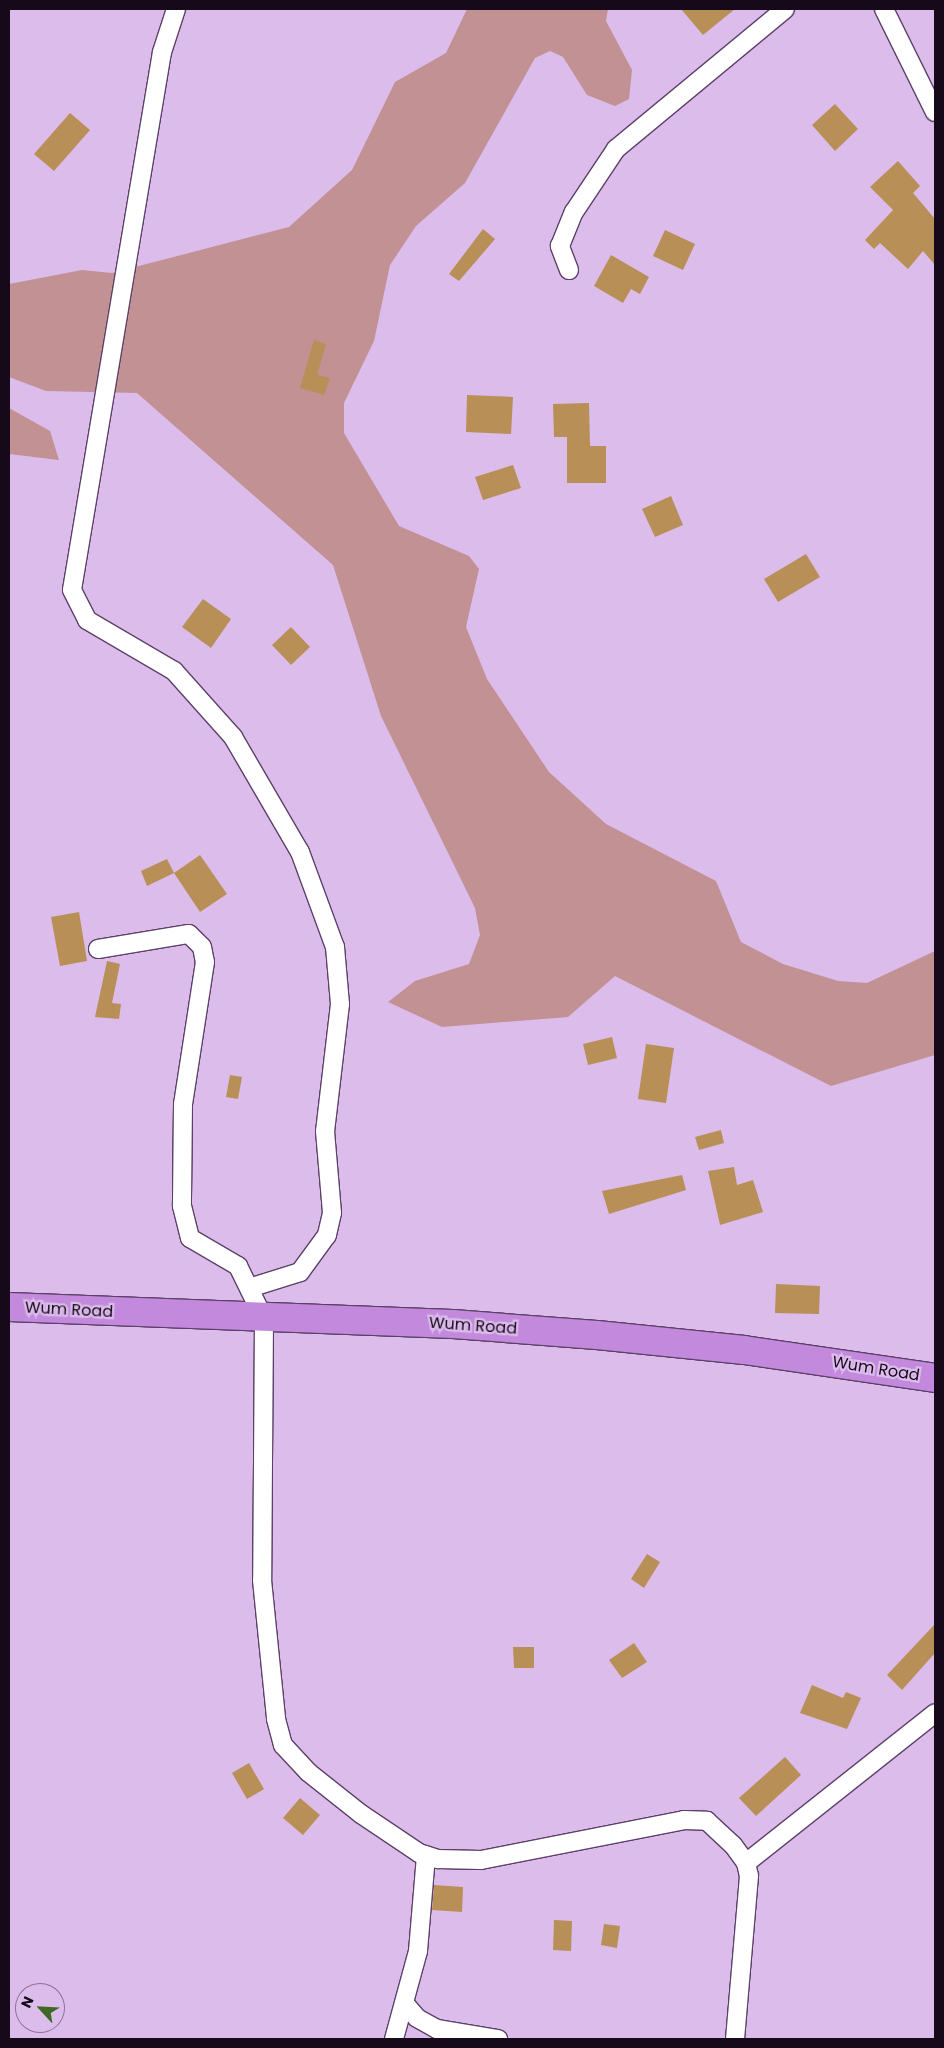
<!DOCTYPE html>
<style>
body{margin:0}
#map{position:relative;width:944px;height:2048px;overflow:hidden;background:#dcbceb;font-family:Poppins,sans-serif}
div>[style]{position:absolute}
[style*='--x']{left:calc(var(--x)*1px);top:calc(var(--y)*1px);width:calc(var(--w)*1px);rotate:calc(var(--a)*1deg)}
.green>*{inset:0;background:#c19193}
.building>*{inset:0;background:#b88f56}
.roads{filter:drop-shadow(1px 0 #5c4068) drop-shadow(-1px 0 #5c4068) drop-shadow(0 1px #5c4068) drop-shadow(0 -1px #5c4068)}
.street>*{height:18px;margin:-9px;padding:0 9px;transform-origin:9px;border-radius:9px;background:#fff}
.highway>*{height:28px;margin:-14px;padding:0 14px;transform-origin:14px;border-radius:14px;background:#c289dc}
span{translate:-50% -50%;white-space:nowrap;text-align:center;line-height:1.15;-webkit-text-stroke:4.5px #dcbceb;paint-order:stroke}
.street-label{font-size:16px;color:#15091a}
.frame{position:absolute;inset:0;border:10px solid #15091a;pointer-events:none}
.north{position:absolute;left:15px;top:1983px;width:50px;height:50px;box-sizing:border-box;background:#dcbceb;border:1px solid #8c7497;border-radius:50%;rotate:295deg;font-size:14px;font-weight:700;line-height:20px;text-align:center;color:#15091a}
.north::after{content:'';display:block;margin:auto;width:18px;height:22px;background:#3f6824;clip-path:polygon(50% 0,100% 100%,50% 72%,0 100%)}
</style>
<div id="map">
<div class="green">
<div style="clip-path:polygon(467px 9px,608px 9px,606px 21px,632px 70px,629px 99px,615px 106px,587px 95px,563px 57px,550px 51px,535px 58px,465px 183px,416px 226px,390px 265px,374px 341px,344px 403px,344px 433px,399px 526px,469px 556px,479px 569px,466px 627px,487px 679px,549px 772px,606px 824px,716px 881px,741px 942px,783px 964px,838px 981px,867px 983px,935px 951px,935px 1055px,831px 1086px,615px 976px,568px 1017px,442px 1027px,388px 1002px,415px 981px,469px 964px,480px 935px,475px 908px,381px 716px,333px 565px,137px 393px,46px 391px,9px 377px,9px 284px,82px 270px,112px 273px,289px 227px,352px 170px,395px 82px,446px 53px)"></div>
<div style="clip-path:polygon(9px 408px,50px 431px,59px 460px,9px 454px)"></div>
</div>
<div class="building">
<div style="clip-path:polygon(681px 9px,735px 9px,703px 35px)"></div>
<div style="clip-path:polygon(835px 104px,858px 129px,835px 151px,812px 125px)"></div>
<div style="clip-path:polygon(70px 113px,90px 130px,54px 171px,34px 154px)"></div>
<div style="clip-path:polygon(898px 161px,920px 186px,913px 193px,935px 219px,935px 265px,923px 251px,908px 269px,880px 243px,874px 249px,865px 240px,893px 210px,870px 187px)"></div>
<div style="clip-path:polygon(483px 229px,495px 239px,459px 281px,449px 274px)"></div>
<div style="clip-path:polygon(665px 230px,695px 244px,683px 270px,653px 256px)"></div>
<div style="clip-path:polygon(611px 255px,649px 277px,640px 294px,631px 289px,623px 303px,594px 286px)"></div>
<div style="clip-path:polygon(314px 340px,326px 344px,317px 375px,330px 378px,324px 395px,300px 388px)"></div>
<div style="clip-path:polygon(467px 395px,513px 397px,511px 434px,466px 432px)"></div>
<div style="clip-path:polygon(589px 403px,590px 446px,606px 446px,606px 483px,567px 483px,567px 437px,554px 437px,553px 404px)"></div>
<div style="clip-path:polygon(513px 465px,521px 488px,483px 500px,475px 477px)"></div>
<div style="clip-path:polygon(671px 496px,683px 525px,655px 537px,642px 509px)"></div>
<div style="clip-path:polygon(806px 554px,820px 577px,778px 602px,764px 579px)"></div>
<div style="clip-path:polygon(203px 599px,231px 619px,211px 648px,182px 627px)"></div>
<div style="clip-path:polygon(291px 627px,310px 647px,291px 665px,272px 645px)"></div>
<div style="clip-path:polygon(200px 855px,227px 894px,200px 912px,174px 873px)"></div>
<div style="clip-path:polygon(167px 859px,174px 873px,147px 886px,141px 871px)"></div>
<div style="clip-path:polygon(79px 912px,87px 961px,60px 966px,51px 917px)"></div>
<div style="clip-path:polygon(107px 961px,120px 964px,112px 1003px,121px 1004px,119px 1019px,95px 1017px)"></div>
<div style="clip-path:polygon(612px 1037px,617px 1058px,588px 1065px,583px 1044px)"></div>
<div style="clip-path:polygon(646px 1044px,674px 1048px,666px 1103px,638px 1099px)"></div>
<div style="clip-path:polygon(230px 1075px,242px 1077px,238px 1099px,226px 1097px)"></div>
<div style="clip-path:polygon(721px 1130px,724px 1143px,699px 1150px,695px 1137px)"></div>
<div style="clip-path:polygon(734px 1167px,737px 1185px,753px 1180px,763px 1212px,720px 1225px,708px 1171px)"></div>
<div style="clip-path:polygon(682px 1175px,686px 1190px,609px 1214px,602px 1191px)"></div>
<div style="clip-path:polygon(776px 1284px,820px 1286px,819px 1314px,775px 1313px)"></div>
<div style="clip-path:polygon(647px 1554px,660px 1562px,644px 1588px,631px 1579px)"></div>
<div style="clip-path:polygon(935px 1624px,935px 1653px,902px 1690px,887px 1675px)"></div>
<div style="clip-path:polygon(634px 1643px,647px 1662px,622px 1678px,609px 1660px)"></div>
<div style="clip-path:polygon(513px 1647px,534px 1647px,534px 1668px,514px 1668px)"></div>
<div style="clip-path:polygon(812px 1685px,843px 1698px,846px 1692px,861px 1698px,847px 1729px,800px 1713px)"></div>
<div style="clip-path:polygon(785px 1757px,801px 1775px,756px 1816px,739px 1798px)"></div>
<div style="clip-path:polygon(249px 1763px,264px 1789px,247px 1799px,232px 1773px)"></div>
<div style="clip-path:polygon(300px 1798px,320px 1815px,303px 1835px,283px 1818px)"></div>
<div style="clip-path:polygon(434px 1885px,463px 1887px,462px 1912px,432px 1910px)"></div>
<div style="clip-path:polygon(554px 1920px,572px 1921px,571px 1951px,553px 1950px)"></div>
<div style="clip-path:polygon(604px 1924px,620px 1926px,617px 1948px,601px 1945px)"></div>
</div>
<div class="roads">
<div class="street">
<div style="--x:176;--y:9;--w:45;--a:108"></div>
<div style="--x:162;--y:52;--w:545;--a:99.5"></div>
<div style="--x:72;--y:590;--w:34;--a:63"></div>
<div style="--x:87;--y:620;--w:101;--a:30.4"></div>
<div style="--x:174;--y:671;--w:89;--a:48.2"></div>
<div style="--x:233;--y:737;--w:133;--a:59.8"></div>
<div style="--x:300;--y:852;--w:101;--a:69.8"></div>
<div style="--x:335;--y:947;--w:57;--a:85"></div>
<div style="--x:340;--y:1004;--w:128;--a:96.7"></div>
<div style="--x:325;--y:1131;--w:82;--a:85.1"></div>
<div style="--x:332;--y:1213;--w:23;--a:103"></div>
<div style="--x:327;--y:1235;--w:46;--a:126.1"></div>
<div style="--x:300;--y:1272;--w:53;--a:162.6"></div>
<div style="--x:884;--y:9;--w:115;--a:63.7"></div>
<div style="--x:569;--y:270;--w:26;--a:-111"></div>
<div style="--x:560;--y:246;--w:37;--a:-68"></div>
<div style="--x:574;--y:212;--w:76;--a:-56.3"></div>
<div style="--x:616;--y:149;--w:219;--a:-39.6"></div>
<div style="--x:98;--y:949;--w:92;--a:-9.4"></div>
<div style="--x:189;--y:934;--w:18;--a:45"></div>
<div style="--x:202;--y:947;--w:15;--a:79"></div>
<div style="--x:205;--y:962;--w:144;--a:98.8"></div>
<div style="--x:183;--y:1104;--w:102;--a:90.6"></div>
<div style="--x:182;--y:1206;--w:33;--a:76"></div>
<div style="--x:190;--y:1238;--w:56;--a:30.3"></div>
<div style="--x:238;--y:1266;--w:59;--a:63.9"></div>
<div style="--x:264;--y:1319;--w:261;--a:90.4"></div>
<div style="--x:262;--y:1580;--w:140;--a:84.2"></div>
<div style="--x:276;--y:1719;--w:27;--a:75"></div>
<div style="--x:283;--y:1745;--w:37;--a:47"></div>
<div style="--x:308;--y:1772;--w:68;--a:38.4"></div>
<div style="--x:361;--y:1814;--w:70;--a:33.9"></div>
<div style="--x:419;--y:1853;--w:20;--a:18"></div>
<div style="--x:438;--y:1859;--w:43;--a:1.3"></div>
<div style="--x:481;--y:1860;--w:207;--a:-11.1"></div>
<div style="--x:684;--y:1820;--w:23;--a:2"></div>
<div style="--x:707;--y:1821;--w:35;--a:43"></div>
<div style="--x:733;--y:1845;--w:22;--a:54"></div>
<div style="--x:746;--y:1863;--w:13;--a:77"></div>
<div style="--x:749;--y:1876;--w:164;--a:94.9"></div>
<div style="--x:746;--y:1863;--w:241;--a:-38.4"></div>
<div style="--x:405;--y:2004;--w:18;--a:49"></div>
<div style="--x:417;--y:2018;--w:23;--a:29"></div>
<div style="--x:437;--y:2029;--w:62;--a:9.3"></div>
<div style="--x:394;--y:2039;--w:91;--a:-74.7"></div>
<div style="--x:418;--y:1951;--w:96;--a:-85.2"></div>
</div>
<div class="highway">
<div style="--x:9;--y:1307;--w:444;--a:2.2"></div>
<div style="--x:453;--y:1324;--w:144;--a:4.4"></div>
<div style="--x:597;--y:1335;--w:148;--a:5.8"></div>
<div style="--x:744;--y:1350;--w:193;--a:8.3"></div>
</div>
</div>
<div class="street-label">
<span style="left:69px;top:1310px;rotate:3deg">Wum Road</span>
<span style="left:473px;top:1326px;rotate:4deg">Wum Road</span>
<span style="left:876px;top:1369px;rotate:9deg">Wum Road</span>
</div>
<div class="frame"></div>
<div class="north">N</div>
</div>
